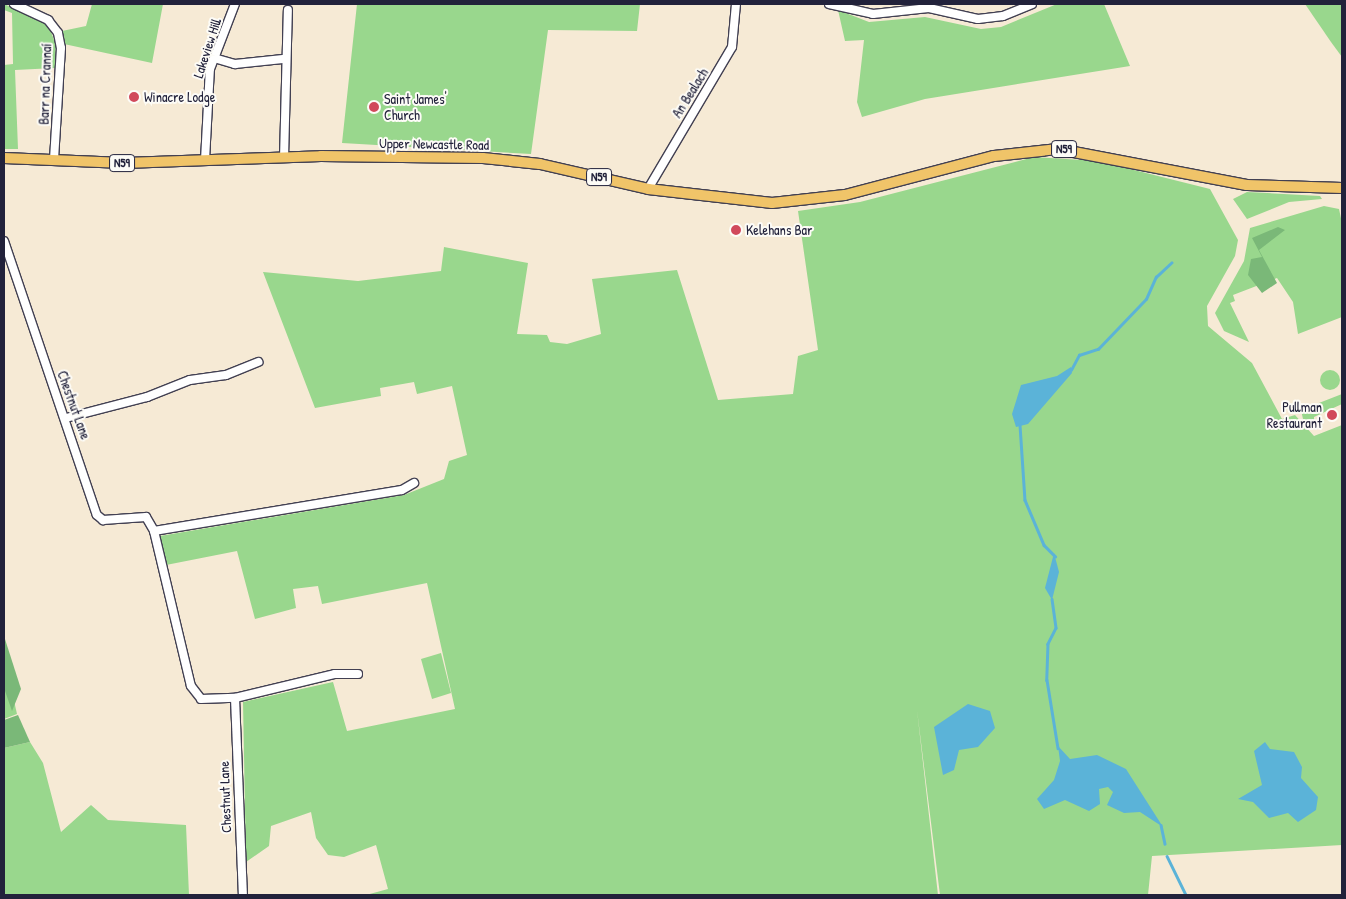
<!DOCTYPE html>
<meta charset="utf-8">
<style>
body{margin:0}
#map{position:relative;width:1346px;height:899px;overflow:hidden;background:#f6ead5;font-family:"Patrick Hand",sans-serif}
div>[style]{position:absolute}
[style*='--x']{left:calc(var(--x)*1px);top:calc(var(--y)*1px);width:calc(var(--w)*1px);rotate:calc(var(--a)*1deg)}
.green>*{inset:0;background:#99d78d}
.round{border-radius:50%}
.forest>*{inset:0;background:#7ab878}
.water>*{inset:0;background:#5bb3d8}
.stream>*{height:2.5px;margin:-1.25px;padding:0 1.25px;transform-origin:1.25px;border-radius:1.25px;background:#5bb3d8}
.roads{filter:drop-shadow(1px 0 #424052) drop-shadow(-1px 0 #424052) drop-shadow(0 1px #424052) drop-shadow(0 -1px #424052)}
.minor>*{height:8px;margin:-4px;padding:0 4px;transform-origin:4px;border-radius:4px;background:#fff}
.major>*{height:10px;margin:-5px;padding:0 5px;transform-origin:5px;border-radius:5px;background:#f0c469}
.dots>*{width:14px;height:14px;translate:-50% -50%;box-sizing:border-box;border:2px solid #fdfcf7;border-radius:50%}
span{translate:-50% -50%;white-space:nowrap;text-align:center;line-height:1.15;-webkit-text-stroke:4px #fdfcf7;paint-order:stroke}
.shield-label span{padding:1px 4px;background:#fdfcf7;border:1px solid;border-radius:4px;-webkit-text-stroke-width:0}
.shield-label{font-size:12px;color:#22223b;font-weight:700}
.street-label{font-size:14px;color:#22223b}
.poi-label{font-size:14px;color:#22223b}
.left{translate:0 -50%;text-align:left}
.right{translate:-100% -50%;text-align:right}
.frame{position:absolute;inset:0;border:5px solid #22223b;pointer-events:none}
</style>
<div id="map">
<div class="green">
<div style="clip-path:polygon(4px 4px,48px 24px,56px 45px,55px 68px,15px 70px,18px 149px,4px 149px,4px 65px,13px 64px,12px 13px,4px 10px)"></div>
<div style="clip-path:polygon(92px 4px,163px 4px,152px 63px,64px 44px,62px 31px,86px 26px)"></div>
<div style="clip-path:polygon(357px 4px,640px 4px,637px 31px,548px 30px,531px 154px,342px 143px)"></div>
<div style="clip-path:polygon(1057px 4px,1104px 4px,1130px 66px,925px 99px,862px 117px,857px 102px,864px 40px,845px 41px,838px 10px,869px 22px,925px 17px,981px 29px,1001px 27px)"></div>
<div style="clip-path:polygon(1305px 4px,1342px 4px,1342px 57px,1331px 42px)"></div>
<div style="clip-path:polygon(1034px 157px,1098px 161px,1210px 189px,1238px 240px,1235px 256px,1207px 306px,1208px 326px,1252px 363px,1282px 419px,1295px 415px,1314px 436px,1342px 425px,1342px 845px,1152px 856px,1148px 895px,940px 895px,917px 710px,938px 895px,366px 895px,388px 889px,376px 845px,344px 857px,328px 855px,316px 838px,311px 812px,271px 826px,269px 846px,246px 862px,243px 702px,333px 682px,347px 731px,455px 709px,427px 583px,322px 604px,318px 586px,293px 589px,296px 608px,255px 619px,237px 551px,166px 565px,160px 536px,404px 495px,444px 479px,449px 461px,467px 455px,452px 386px,417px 394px,414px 382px,380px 388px,381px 396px,315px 408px,263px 272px,358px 281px,441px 271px,444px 247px,528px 263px,517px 334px,547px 335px,550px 342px,567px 344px,601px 334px,592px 279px,677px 270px,718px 400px,793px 394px,798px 356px,818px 350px,798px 211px,860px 202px)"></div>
<div style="clip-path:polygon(1247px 192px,1320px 196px,1322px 199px,1289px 202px,1247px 219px,1233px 199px)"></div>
<div style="clip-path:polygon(1324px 206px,1339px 209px,1342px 223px,1342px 317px,1298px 334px,1293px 302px,1277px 278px,1233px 295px,1235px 301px,1230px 303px,1249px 342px,1224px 331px,1215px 313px,1244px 261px,1250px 228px)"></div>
<div class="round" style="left:1320px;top:370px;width:20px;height:20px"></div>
<div style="clip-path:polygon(1342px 394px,1342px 404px,1314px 417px,1314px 427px,1303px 419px,1301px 410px)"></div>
<div style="clip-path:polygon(441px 653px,451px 693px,432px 699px,421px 659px)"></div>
<div style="clip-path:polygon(4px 656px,17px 714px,4px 719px)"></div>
<div style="clip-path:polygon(30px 742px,43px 763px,61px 832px,91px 805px,108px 820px,186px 825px,189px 895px,4px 895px,4px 748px)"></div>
</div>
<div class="forest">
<div style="clip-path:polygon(1278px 227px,1285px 230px,1259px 250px,1277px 283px,1262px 293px,1248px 275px,1251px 259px,1262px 257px,1252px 238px)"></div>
<div style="clip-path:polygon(4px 636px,21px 689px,12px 711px,4px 688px)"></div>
<div style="clip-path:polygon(18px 715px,30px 742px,4px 748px,4px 720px)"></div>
</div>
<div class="water">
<div style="clip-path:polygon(1071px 367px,1072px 373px,1028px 424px,1016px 427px,1012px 414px,1021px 385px,1057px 376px)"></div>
<div style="clip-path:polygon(1054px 553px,1059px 572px,1052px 600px,1045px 588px)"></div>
<div style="clip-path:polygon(968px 704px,990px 711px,995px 728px,978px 747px,959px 750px,954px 770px,943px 775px,934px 727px)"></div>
<div style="clip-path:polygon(1265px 742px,1270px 749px,1294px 752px,1302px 767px,1301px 778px,1318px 797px,1316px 810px,1298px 822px,1288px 813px,1269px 818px,1253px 802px,1238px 799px,1262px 785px,1254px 751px)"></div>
<div style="clip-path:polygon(1058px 746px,1070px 759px,1097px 755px,1126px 769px,1163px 827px,1140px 812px,1124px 813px,1107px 805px,1113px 792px,1108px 787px,1099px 789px,1100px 804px,1089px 811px,1065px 800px,1044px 809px,1037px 799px,1054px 780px,1060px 761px)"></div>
</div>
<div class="stream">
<div style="--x:1071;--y:370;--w:17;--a:-62"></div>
<div style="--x:1079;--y:355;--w:20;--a:-18"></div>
<div style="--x:1098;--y:349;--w:69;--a:-46.2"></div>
<div style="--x:1146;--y:299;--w:24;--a:-66"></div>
<div style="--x:1156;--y:277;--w:21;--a:-43"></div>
<div style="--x:1020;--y:425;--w:75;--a:86.2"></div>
<div style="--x:1025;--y:500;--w:49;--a:67.1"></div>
<div style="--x:1044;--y:545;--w:16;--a:45"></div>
<div style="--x:1052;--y:599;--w:29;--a:82"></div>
<div style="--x:1056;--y:628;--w:18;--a:117"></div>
<div style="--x:1048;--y:644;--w:36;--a:92"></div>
<div style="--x:1047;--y:680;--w:69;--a:80.8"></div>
<div style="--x:1161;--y:825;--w:19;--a:78"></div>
<div style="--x:1167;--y:856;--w:43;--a:64"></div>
</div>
<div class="roads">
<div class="minor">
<div style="--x:14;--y:4;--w:38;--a:25"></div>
<div style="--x:48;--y:20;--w:16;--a:52"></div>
<div style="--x:58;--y:33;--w:15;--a:79"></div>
<div style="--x:61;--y:48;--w:111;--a:93.6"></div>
<div style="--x:829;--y:4;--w:45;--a:12.8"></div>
<div style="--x:873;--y:14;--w:56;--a:-6.1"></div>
<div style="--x:929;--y:8;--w:50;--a:12.7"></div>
<div style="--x:978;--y:19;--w:25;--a:-7"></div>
<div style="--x:1003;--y:16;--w:31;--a:-22"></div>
<div style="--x:214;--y:58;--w:22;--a:16"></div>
<div style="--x:235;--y:64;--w:48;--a:-5.9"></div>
<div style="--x:284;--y:158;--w:148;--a:-88.5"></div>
<div style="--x:205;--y:160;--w:91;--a:-86.9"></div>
<div style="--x:210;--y:69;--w:70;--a:-69"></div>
<div style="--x:648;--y:189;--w:165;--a:-59.4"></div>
<div style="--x:732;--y:47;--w:43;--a:-84.7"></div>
<div style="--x:4;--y:241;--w:289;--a:71.3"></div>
<div style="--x:97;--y:515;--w:8;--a:40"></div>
<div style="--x:103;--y:520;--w:43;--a:-4"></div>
<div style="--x:146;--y:517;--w:16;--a:60"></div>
<div style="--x:154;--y:531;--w:159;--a:76.6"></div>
<div style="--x:191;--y:686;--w:16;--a:52"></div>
<div style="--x:201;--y:699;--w:34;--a:-2"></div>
<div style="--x:235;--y:698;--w:197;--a:87.7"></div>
<div style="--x:66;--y:418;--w:84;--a:-14.5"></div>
<div style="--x:147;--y:397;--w:46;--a:-21.6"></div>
<div style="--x:190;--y:380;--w:36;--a:-8"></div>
<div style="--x:226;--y:375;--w:35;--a:-22"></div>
<div style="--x:154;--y:531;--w:251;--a:-9.4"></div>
<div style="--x:402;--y:490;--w:14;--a:-30"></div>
<div style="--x:235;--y:698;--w:103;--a:-13.5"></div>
<div style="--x:335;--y:674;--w:23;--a:0"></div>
</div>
<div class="major">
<div style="--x:4;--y:158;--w:120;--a:2.4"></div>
<div style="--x:124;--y:163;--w:197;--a:-2"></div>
<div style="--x:321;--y:156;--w:162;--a:0.7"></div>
<div style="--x:483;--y:158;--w:57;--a:6"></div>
<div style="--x:540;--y:164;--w:111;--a:13"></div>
<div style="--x:648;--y:189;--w:125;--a:6.4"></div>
<div style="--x:772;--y:203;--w:73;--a:-6.3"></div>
<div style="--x:845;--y:195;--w:154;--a:-14.7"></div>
<div style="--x:994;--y:156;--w:64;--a:-6.2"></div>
<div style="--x:1058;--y:149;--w:192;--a:10.8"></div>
<div style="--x:1247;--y:185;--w:95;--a:1.8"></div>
</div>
</div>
<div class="dots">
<div style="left:134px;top:97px;background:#d1495b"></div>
<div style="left:374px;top:107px;background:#d1495b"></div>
<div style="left:736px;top:230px;background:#d1495b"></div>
<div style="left:1332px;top:415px;background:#d1495b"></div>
</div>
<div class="shield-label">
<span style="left:1064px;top:149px">N59</span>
<span style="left:122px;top:163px">N59</span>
<span style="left:599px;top:177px">N59</span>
</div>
<div class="street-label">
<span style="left:207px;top:48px;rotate:-72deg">Lakeview Hill</span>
<span style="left:45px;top:84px;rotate:-88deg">Barr na Crannaí</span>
<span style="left:690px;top:93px;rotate:-58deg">An Bealach</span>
<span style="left:434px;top:144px;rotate:1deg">Upper Newcastle Road</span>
<span style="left:74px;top:405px;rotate:70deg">Chestnut Lane</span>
<span style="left:225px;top:797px;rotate:-92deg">Chestnut Lane</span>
</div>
<div class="poi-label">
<span class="left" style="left:144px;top:97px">Winacre Lodge</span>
<span class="left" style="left:384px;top:107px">Saint James'<br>Church</span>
<span class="left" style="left:746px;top:230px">Kelehans Bar</span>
<span class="right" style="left:1322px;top:415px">Pullman<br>Restaurant</span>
</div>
<div class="frame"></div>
</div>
